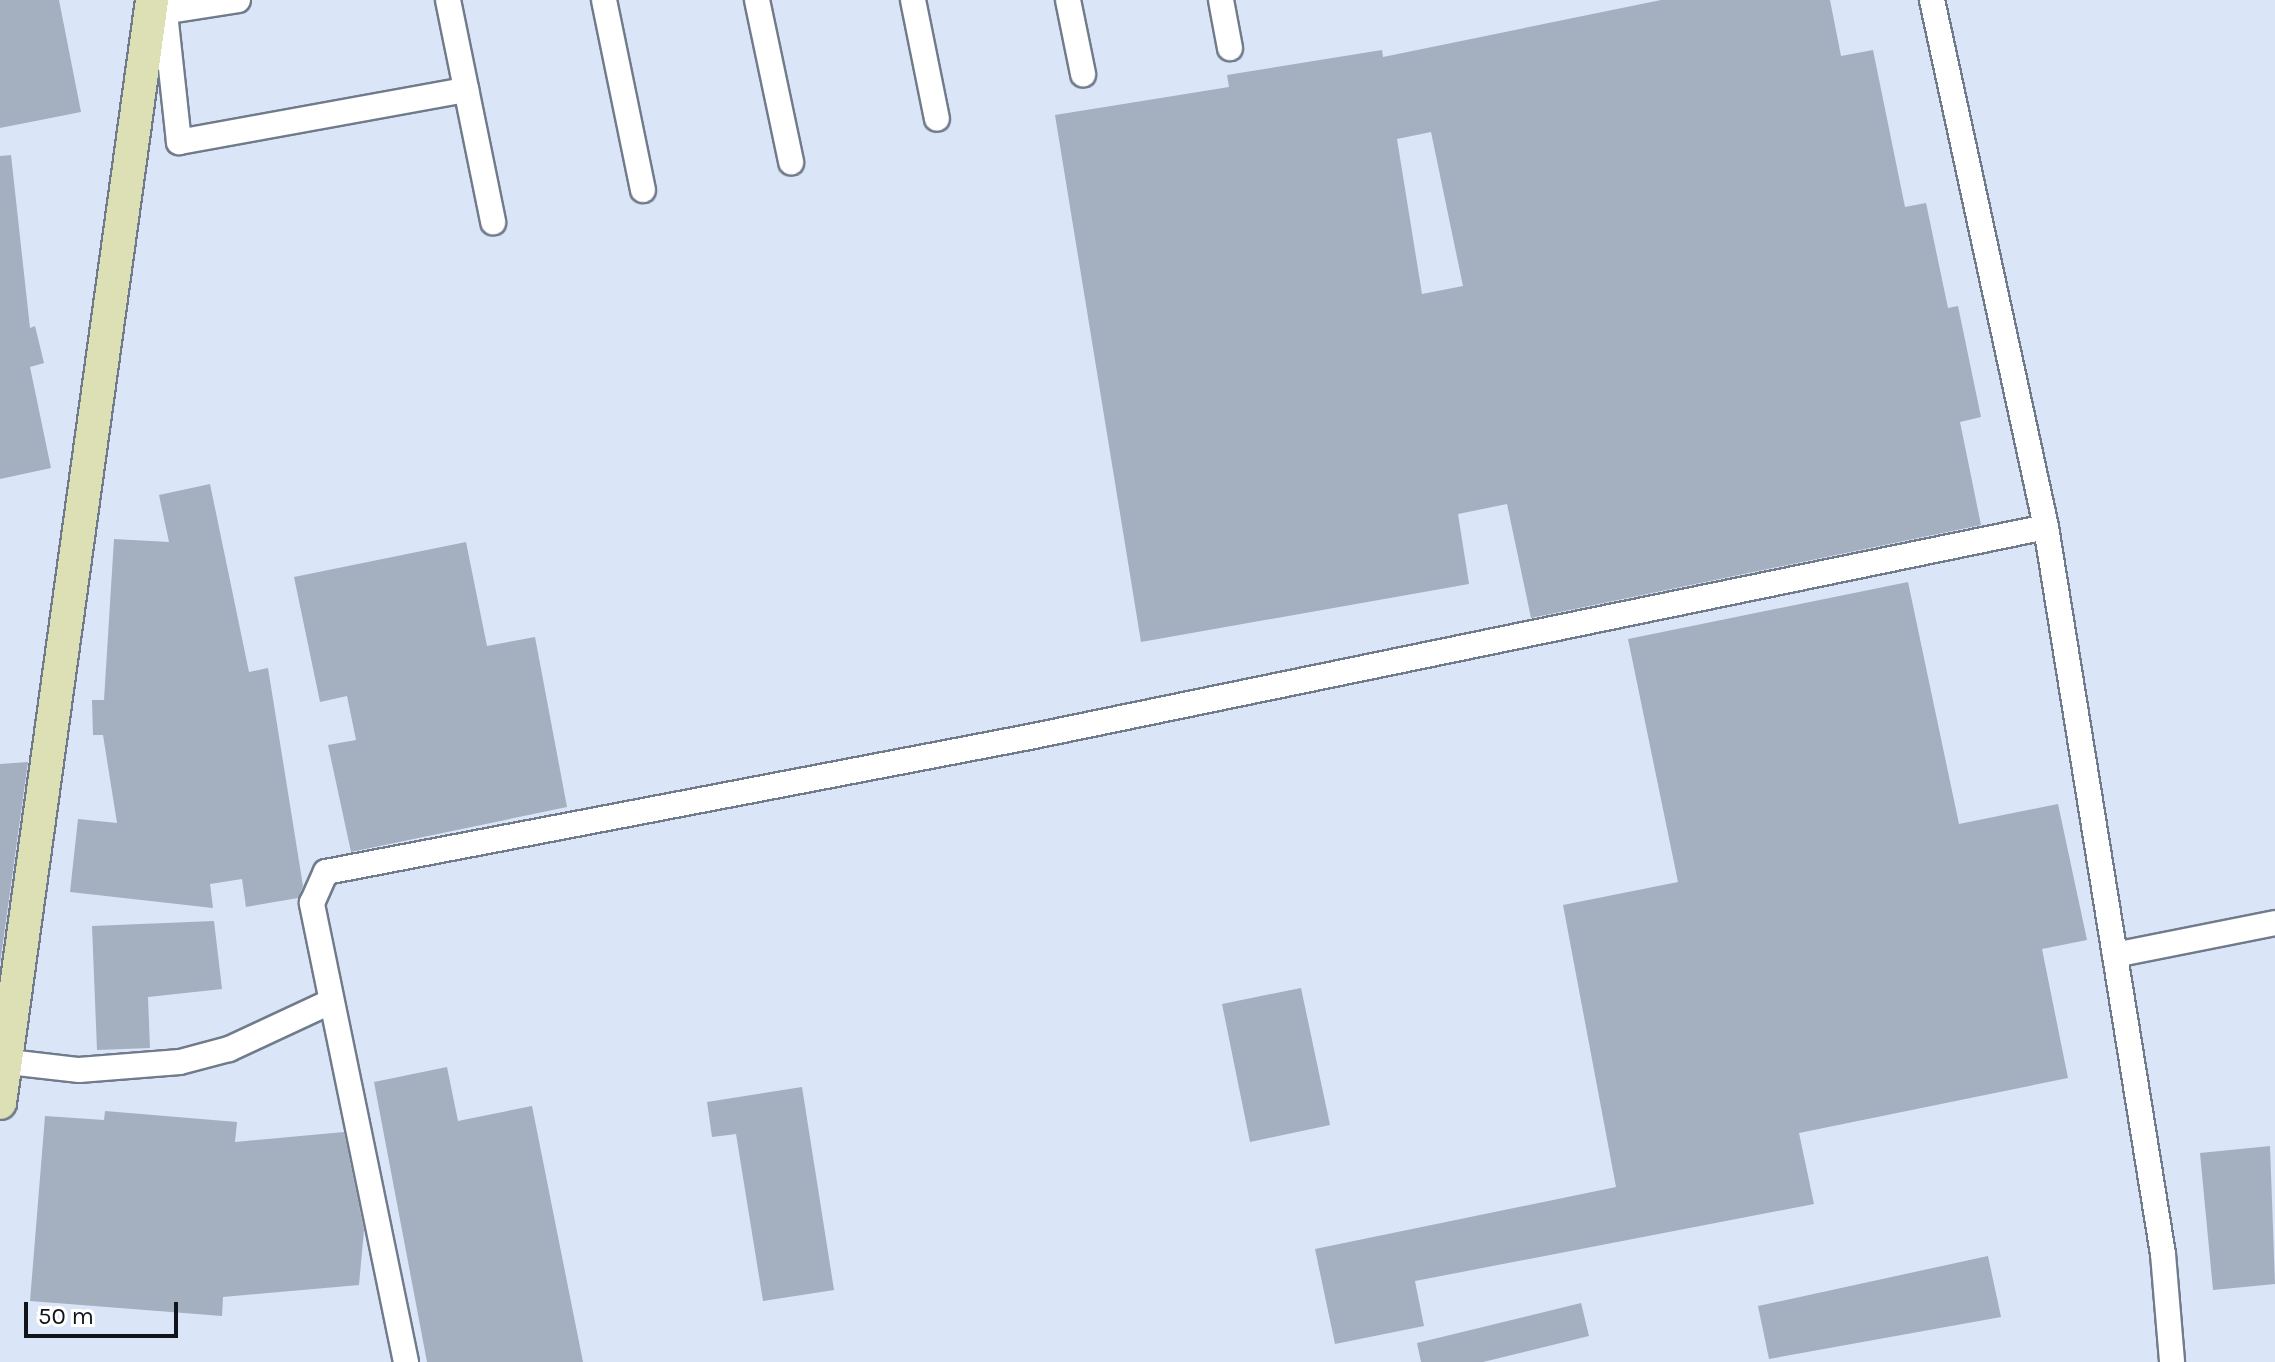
<!DOCTYPE html>
<style>
body{margin:0}
#map{position:relative;width:2275px;height:1362px;overflow:hidden;background:#dae6f8;font-family:Karla,sans-serif}
div>[style]{position:absolute}
[style*='--x']{left:calc(var(--x)*1px);top:calc(var(--y)*1px);width:calc(var(--w)*1px);rotate:calc(var(--a)*1deg)}
.building>*{inset:0;background:#a4afc0}
.roads{filter:drop-shadow(2px 0 #707b8b) drop-shadow(-2px 0 #707b8b) drop-shadow(0 2px #707b8b) drop-shadow(0 -2px #707b8b)}
.street>*{height:24px;margin:-12px;padding:0 12px;transform-origin:12px;border-radius:12px;background:#fff}
.secondary>*{height:32px;margin:-16px;padding:0 16px;transform-origin:16px;border-radius:16px;background:#dddfb4}
span{translate:-50% -50%;white-space:nowrap;text-align:center;line-height:1.15;-webkit-text-stroke:6px #fff;paint-order:stroke}
.scale{position:absolute;left:24px;top:1302px;width:154px;height:36px;box-sizing:border-box;border:4px solid #11151b;border-top:0;padding-left:10px;font-size:24px;line-height:28px;white-space:nowrap;color:#11151b;-webkit-text-stroke:6px #fff;paint-order:stroke}
</style>
<div id="map">
<div class="building">
<div style="clip-path:polygon(0 0,59px 0,81px 112px,0 128px)"></div>
<div style="clip-path:polygon(evenodd,1661px 0,1830px 0,1841px 56px,1873px 50px,1905px 207px,1926px 203px,1948px 308px,1958px 306px,1981px 417px,1960px 422px,1981px 525px,1531px 618px,1507px 504px,1458px 514px,1469px 584px,1141px 642px,1055px 115px,1229px 87px,1227px 75px,1382px 50px,1383px 57px,1661px 0,1431px 132px,1463px 286px,1422px 294px,1397px 139px,1431px 132px)"></div>
<div style="clip-path:polygon(11px 155px,30px 328px,35px 326px,44px 363px,30px 367px,51px 468px,0 479px,0 156px)"></div>
<div style="clip-path:polygon(210px 484px,249px 672px,268px 668px,303px 886px,298px 898px,246px 907px,242px 879px,210px 884px,213px 908px,70px 892px,78px 819px,117px 823px,103px 735px,93px 735px,92px 700px,104px 700px,114px 539px,169px 542px,159px 495px)"></div>
<div style="clip-path:polygon(466px 542px,487px 646px,535px 637px,567px 807px,351px 852px,328px 745px,356px 740px,347px 696px,320px 702px,294px 577px)"></div>
<div style="clip-path:polygon(1908px 582px,1959px 824px,2058px 804px,2087px 940px,2042px 949px,2068px 1078px,1799px 1133px,1814px 1204px,1415px 1281px,1424px 1326px,1335px 1344px,1315px 1249px,1616px 1187px,1563px 905px,1678px 882px,1628px 639px)"></div>
<div style="clip-path:polygon(28px 762px,0 964px,0 764px)"></div>
<div style="clip-path:polygon(214px 921px,222px 989px,148px 997px,150px 1048px,97px 1050px,92px 926px)"></div>
<div style="clip-path:polygon(1301px 988px,1330px 1125px,1250px 1142px,1222px 1004px)"></div>
<div style="clip-path:polygon(447px 1067px,458px 1121px,532px 1106px,583px 1362px,427px 1362px,374px 1082px)"></div>
<div style="clip-path:polygon(802px 1087px,834px 1290px,763px 1301px,736px 1134px,712px 1137px,707px 1102px)"></div>
<div style="clip-path:polygon(105px 1111px,237px 1122px,235px 1142px,344px 1132px,364px 1230px,359px 1285px,223px 1297px,222px 1316px,30px 1301px,45px 1116px,104px 1120px)"></div>
<div style="clip-path:polygon(2270px 1146px,2275px 1284px,2213px 1290px,2200px 1153px)"></div>
<div style="clip-path:polygon(1988px 1256px,2001px 1317px,1769px 1359px,1758px 1306px)"></div>
<div style="clip-path:polygon(1581px 1303px,1589px 1336px,1483px 1362px,1421px 1362px,1417px 1343px)"></div>
</div>
<div class="roads">
<div class="street">
<div style="--x:448;--y:0;--w:227;--a:78.5"></div>
<div style="--x:604;--y:0;--w:194;--a:78.4"></div>
<div style="--x:757;--y:0;--w:166;--a:78.1"></div>
<div style="--x:913;--y:0;--w:121;--a:78.6"></div>
<div style="--x:1068;--y:0;--w:76;--a:78.5"></div>
<div style="--x:1221;--y:0;--w:49;--a:79.4"></div>
<div style="--x:1932;--y:0;--w:539;--a:77.79"></div>
<div style="--x:2046;--y:527;--w:736;--a:80.86"></div>
<div style="--x:2163;--y:1254;--w:108;--a:85.2"></div>
<div style="--x:165;--y:13;--w:130;--a:83.8"></div>
<div style="--x:179;--y:142;--w:292;--a:-10.3"></div>
<div style="--x:150;--y:14;--w:89;--a:-9"></div>
<div style="--x:2115;--y:955;--w:163;--a:-11.3"></div>
<div style="--x:0;--y:1061;--w:80;--a:6.5"></div>
<div style="--x:79;--y:1070;--w:101;--a:-4.5"></div>
<div style="--x:180;--y:1062;--w:51;--a:-14.9"></div>
<div style="--x:229;--y:1049;--w:111;--a:-25"></div>
<div style="--x:406;--y:1362;--w:469;--a:-101.6"></div>
<div style="--x:312;--y:903;--w:34;--a:-66"></div>
<div style="--x:326;--y:872;--w:721;--a:-10.87"></div>
<div style="--x:1034;--y:736;--w:1033;--a:-11.67"></div>
</div>
<div class="secondary">
<div style="--x:0;--y:1103;--w:1113;--a:-82.15"></div>
</div>
</div>
<div class="scale">50 m</div>
</div>
